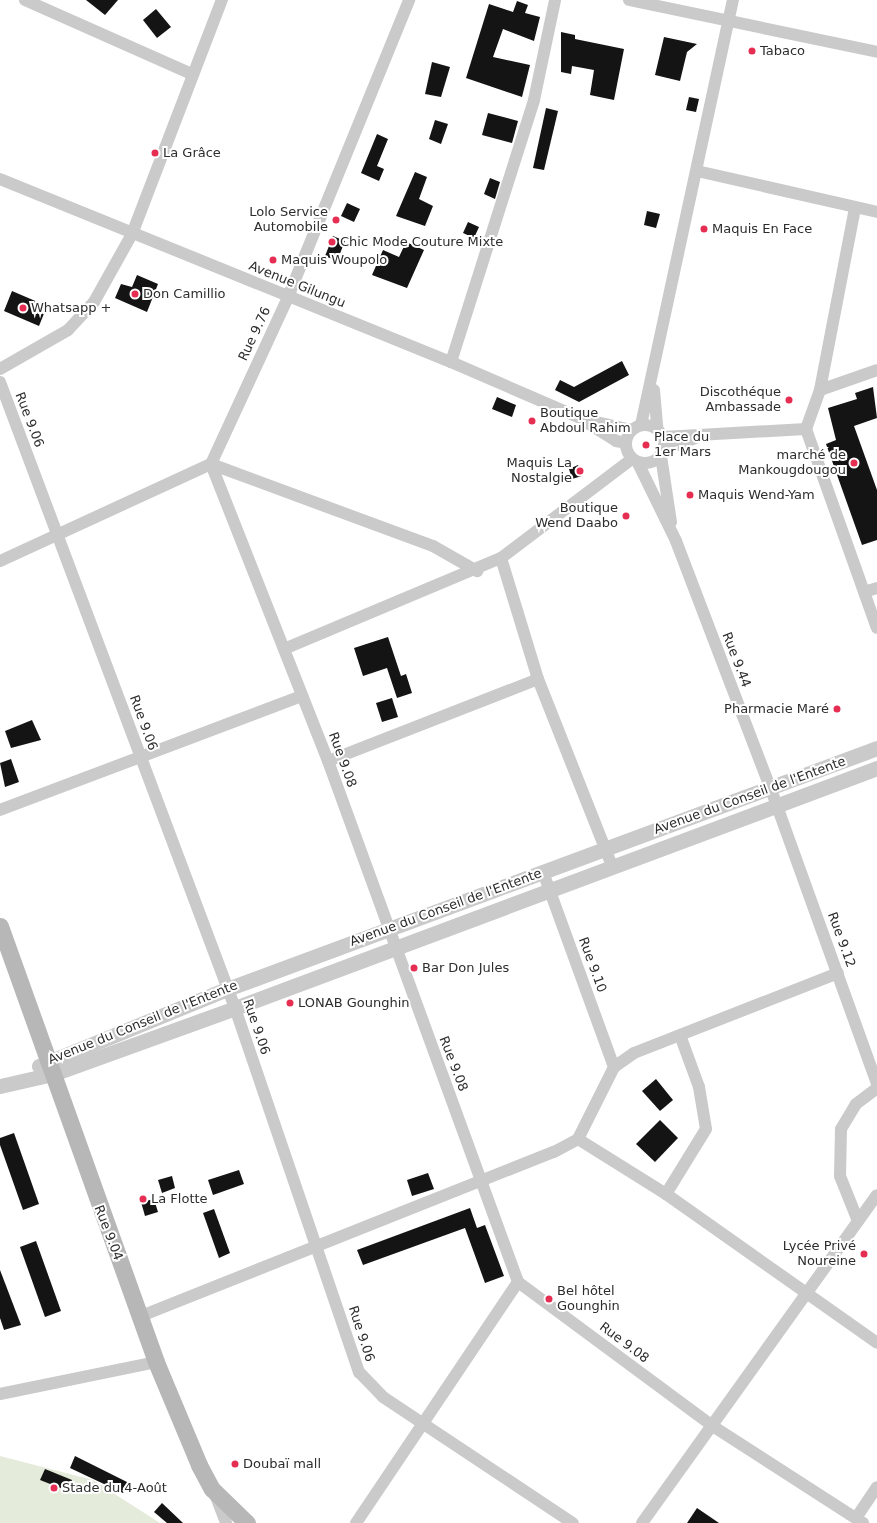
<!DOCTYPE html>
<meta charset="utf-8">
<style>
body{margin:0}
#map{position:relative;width:877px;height:1523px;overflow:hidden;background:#fff;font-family:"DejaVu Sans",sans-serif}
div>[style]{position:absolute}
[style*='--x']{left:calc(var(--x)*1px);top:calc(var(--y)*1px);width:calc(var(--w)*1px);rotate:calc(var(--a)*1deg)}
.green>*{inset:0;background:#e5ebda}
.building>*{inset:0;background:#141414}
.minor>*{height:12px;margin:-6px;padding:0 6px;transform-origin:6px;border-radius:6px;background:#cacaca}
.minor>.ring{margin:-6px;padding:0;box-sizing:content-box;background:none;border:12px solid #cacaca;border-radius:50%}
.tertiary>*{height:15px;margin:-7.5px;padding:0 7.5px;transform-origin:7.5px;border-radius:7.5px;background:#cacaca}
.secondary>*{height:17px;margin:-8.5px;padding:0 8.5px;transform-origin:8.5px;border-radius:8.5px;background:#b7b7b7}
.dots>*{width:11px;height:11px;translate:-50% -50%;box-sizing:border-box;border:2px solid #fff;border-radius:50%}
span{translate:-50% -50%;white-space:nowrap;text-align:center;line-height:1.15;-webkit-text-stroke:4px #fff;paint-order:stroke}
.poi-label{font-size:13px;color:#2d2d2d}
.left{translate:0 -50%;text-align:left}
.right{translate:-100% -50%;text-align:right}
.street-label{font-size:13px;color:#2d2d2d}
</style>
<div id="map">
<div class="green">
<div style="clip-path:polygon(0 1456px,93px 1480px,160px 1523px,0 1523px)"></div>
</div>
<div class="building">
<div style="clip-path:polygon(86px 0,118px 0,105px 15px)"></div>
<div style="clip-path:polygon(517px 1px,528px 5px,525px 13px,540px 17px,534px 41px,503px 29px,493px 57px,530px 65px,522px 97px,466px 78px,489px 4px,513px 12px)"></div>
<div style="clip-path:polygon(156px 9px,171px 27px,157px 38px,143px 20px)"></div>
<div style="clip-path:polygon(561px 32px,575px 35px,575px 39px,624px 49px,614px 100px,590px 95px,594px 70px,572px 66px,571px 74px,561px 72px)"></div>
<div style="clip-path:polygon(664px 37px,697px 44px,687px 52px,680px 81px,655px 75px)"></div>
<div style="clip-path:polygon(432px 62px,450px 67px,441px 97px,425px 94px)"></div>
<div style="clip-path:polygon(689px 97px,699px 99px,696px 112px,686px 110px)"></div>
<div style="clip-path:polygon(546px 108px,558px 111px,544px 170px,533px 168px)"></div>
<div style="clip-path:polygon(488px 113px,518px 121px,512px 143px,482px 135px)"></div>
<div style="clip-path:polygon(435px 120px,448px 124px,441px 144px,429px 139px)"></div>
<div style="clip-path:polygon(377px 134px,388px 139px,377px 166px,384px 169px,379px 181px,361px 173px)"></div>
<div style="clip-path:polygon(415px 172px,427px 177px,419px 199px,433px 206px,425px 226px,396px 216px)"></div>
<div style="clip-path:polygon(490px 178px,500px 182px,495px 199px,484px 194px)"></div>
<div style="clip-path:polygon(347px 203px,360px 209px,354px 222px,341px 216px)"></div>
<div style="clip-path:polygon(647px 211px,660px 214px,656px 228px,644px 225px)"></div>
<div style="clip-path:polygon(468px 222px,479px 227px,474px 238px,463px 233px)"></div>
<div style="clip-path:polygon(333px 236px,345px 241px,337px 261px,325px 256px)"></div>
<div style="clip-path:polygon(406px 242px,424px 250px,407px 288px,372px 275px,383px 250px,399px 257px)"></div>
<div style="clip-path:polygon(137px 275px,158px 284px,147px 312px,115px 298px,121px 284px,132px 287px)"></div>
<div style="clip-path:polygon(12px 291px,47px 306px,39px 326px,4px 311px)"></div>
<div style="clip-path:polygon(622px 361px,629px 375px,579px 402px,555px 390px,560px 380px,574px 387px)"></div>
<div style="clip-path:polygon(873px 387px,877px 418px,854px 426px,877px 490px,877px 540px,862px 545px,826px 444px,836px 440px,828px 408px,857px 399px,855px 393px)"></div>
<div style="clip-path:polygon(497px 397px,516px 405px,512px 417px,492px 409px)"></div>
<div style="clip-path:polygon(578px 465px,582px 476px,572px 479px,569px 469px)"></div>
<div style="clip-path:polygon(388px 637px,401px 676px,406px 674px,412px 693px,397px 698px,387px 668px,363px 676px,354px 648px)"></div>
<div style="clip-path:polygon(392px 698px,398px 717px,382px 722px,376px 703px)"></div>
<div style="clip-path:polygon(32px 720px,41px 740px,11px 748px,5px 731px)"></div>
<div style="clip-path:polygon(11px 759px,19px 782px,5px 787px,0 763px)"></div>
<div style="clip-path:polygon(656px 1079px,673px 1100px,660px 1111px,642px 1091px)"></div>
<div style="clip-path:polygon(660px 1120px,678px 1138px,655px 1162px,636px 1144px)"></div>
<div style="clip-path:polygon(14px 1133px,39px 1204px,23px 1210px,0 1145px,0 1138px)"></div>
<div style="clip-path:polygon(239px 1170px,244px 1184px,213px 1195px,208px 1180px)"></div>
<div style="clip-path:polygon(428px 1173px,434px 1189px,412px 1196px,407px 1180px)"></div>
<div style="clip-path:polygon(172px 1176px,175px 1188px,162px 1193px,158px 1180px)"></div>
<div style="clip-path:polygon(154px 1199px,158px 1212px,145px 1216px,141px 1202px)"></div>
<div style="clip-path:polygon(470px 1208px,477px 1228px,485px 1225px,504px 1276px,485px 1283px,465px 1228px,363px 1265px,357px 1250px)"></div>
<div style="clip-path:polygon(214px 1209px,230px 1253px,219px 1258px,203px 1213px)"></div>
<div style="clip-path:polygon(36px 1241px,61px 1311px,45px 1317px,20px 1247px)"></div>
<div style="clip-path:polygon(0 1270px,21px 1325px,4px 1330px,0 1318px)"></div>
<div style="clip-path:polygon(75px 1456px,129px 1483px,123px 1493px,70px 1468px)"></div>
<div style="clip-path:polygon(45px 1469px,72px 1480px,68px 1491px,40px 1480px)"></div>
<div style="clip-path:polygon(162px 1503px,183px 1523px,167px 1523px,154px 1512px)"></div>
<div style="clip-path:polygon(697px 1508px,719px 1523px,687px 1523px)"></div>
</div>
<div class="minor">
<div style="--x:25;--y:0;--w:183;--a:23.9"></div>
<div style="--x:629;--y:0;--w:253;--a:11.8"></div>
<div style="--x:697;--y:171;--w:185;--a:12.8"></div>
<div style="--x:0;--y:179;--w:487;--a:22.1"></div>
<div style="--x:451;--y:362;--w:144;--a:23.4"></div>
<div style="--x:583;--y:419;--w:50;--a:12.7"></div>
<div style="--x:855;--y:208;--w:185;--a:100.9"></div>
<div style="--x:820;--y:390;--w:41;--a:109.7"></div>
<div style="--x:806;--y:429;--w:211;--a:70.4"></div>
<div style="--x:451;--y:362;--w:275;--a:-72.4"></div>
<div style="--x:534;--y:100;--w:102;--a:-78.1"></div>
<div style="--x:0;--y:369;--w:78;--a:-29.8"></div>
<div style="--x:68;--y:330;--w:38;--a:-47"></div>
<div style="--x:94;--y:302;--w:78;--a:-60.8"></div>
<div style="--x:132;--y:234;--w:251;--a:-69"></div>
<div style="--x:0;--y:382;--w:669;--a:69.42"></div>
<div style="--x:235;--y:1008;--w:385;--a:71.2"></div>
<div style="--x:359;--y:1372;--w:35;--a:46"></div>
<div style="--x:383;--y:1397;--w:228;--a:33.6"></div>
<div style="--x:654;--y:390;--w:38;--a:85"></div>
<div style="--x:820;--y:390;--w:60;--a:-19.3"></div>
<div style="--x:589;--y:424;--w:32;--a:32"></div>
<div style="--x:616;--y:441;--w:10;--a:11"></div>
<div class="ring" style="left:626px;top:425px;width:26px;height:26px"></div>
<div style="--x:641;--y:425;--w:435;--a:-77.8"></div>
<div style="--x:663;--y:437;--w:143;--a:-3.2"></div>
<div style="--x:664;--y:450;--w:39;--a:-21"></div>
<div style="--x:661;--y:456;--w:67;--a:81.4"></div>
<div style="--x:638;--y:463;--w:87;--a:64"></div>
<div style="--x:676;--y:541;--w:284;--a:69.1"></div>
<div style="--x:777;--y:806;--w:295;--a:70.2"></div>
<div style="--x:211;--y:464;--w:319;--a:68.5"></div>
<div style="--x:328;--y:761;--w:555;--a:69.96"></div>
<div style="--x:518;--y:1282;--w:240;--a:36.5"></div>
<div style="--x:711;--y:1425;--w:181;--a:32.8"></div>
<div style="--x:211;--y:464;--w:237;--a:20.3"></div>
<div style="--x:433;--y:546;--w:51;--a:29.6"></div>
<div style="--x:501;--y:558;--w:127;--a:73"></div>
<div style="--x:538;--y:679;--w:201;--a:68.4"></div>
<div style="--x:0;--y:561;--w:232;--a:-24.7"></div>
<div style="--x:211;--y:464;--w:184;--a:-65.2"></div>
<div style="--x:288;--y:297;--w:321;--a:-67.8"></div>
<div style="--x:864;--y:592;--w:14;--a:-17"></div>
<div style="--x:284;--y:649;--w:235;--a:-22.8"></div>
<div style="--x:501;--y:558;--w:164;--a:-37.1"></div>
<div style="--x:328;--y:761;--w:225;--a:-21.3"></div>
<div style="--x:0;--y:810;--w:322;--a:-20.7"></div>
<div style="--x:543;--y:872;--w:208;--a:70"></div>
<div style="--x:578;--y:1139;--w:104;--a:32"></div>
<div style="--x:666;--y:1194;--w:258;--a:35.2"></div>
<div style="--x:666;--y:1194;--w:76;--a:-58.4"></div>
<div style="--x:706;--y:1129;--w:43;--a:-99.5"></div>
<div style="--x:699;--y:1087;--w:55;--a:-110.1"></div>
<div style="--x:858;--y:1221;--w:48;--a:-111.8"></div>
<div style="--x:840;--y:1176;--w:47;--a:-88.8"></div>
<div style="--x:841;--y:1129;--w:29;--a:-59"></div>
<div style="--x:856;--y:1104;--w:26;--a:-37"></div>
<div style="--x:141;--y:1316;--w:444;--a:-21.7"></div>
<div style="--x:554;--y:1152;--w:27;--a:-28"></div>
<div style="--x:578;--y:1139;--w:80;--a:-63.4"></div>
<div style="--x:614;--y:1067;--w:24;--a:-35"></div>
<div style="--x:634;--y:1053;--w:219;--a:-21.4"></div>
<div style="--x:0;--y:1394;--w:159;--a:-11.6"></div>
<div style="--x:215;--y:1494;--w:31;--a:69"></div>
<div style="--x:856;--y:1518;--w:37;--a:-56"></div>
<div style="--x:356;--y:1523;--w:290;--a:-56.1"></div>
<div style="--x:642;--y:1523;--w:403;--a:-54.4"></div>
</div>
<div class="tertiary">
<div style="--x:39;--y:1066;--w:203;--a:-22.3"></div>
<div style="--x:227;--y:989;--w:693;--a:-20.34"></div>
<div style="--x:0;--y:1086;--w:54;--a:-12.8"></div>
<div style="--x:53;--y:1074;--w:194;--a:-19.9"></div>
<div style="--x:235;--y:1008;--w:685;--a:-20.5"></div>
</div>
<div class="secondary">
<div style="--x:0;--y:926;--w:463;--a:70.3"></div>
<div style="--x:156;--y:1362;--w:112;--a:67.3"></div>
<div style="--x:199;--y:1465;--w:27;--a:62"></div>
<div style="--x:212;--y:1489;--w:49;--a:44.2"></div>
</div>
<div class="dots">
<div style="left:752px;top:51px;background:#e62d52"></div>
<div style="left:155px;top:153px;background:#e62d52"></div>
<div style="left:336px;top:220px;background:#e62d52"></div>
<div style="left:704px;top:229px;background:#e62d52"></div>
<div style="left:332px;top:242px;background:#e62d52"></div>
<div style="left:273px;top:260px;background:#e62d52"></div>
<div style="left:135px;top:294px;background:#e62d52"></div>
<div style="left:23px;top:308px;background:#e62d52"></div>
<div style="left:789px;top:400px;background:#e62d52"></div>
<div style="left:532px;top:421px;background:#e62d52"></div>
<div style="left:646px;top:445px;background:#e62d52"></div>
<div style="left:854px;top:463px;background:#e62d52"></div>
<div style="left:580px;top:471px;background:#e62d52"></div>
<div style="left:690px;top:495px;background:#e62d52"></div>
<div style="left:626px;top:516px;background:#e62d52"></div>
<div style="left:837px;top:709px;background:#e62d52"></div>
<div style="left:414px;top:968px;background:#e62d52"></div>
<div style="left:290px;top:1003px;background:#e62d52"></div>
<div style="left:143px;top:1199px;background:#e62d52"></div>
<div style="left:864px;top:1254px;background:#e62d52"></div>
<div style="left:549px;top:1299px;background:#e62d52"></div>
<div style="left:235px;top:1464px;background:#e62d52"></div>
<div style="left:54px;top:1488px;background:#e62d52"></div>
</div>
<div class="poi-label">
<span class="left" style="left:760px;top:51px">Tabaco</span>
<span class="left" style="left:163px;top:153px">La Grâce</span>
<span class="right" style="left:328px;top:220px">Lolo Service<br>Automobile</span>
<span class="left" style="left:712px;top:229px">Maquis En Face</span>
<span class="left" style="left:340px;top:242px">Chic Mode Couture Mixte</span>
<span class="left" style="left:281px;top:260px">Maquis Woupolo</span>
<span class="left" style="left:143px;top:294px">Don Camillio</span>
<span class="left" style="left:31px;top:308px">Whatsapp +</span>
<span class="right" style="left:781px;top:400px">Discothéque<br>Ambassade</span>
<span class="left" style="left:540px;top:421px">Boutique<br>Abdoul Rahim</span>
<span class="left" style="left:654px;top:445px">Place du<br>1er Mars</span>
<span class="right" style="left:846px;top:463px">marché de<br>Mankougdougou</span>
<span class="right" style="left:572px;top:471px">Maquis La<br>Nostalgie</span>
<span class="left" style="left:698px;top:495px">Maquis Wend-Yam</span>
<span class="right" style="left:618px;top:516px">Boutique<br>Wend Daabo</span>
<span class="right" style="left:829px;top:709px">Pharmacie Maré</span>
<span class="left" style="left:422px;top:968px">Bar Don Jules</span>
<span class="left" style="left:298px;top:1003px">LONAB Gounghin</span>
<span class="left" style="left:151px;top:1199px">La Flotte</span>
<span class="right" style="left:856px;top:1254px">Lycée Privé<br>Noureine</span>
<span class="left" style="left:557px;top:1299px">Bel hôtel<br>Gounghin</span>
<span class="left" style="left:243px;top:1464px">Doubaï mall</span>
<span class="left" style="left:62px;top:1488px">Stade du 4-Août</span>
</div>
<div class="street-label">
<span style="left:297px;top:285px;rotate:22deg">Avenue Gilungu</span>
<span style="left:255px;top:334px;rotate:-65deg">Rue 9.76</span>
<span style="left:29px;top:420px;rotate:69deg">Rue 9.06</span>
<span style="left:736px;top:660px;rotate:69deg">Rue 9.44</span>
<span style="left:143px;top:723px;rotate:70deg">Rue 9.06</span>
<span style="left:342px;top:760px;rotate:70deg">Rue 9.08</span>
<span style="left:750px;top:796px;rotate:-20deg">Avenue du Conseil de l'Entente</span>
<span style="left:446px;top:908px;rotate:-20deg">Avenue du Conseil de l'Entente</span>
<span style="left:841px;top:940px;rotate:70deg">Rue 9.12</span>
<span style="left:592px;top:965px;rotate:70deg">Rue 9.10</span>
<span style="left:143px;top:1023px;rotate:-22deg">Avenue du Conseil de l'Entente</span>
<span style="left:256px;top:1027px;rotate:71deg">Rue 9.06</span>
<span style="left:453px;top:1064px;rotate:69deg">Rue 9.08</span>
<span style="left:108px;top:1233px;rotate:69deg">Rue 9.04</span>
<span style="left:361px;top:1334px;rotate:72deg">Rue 9.06</span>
<span style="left:624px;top:1343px;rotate:37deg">Rue 9.08</span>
</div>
</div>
